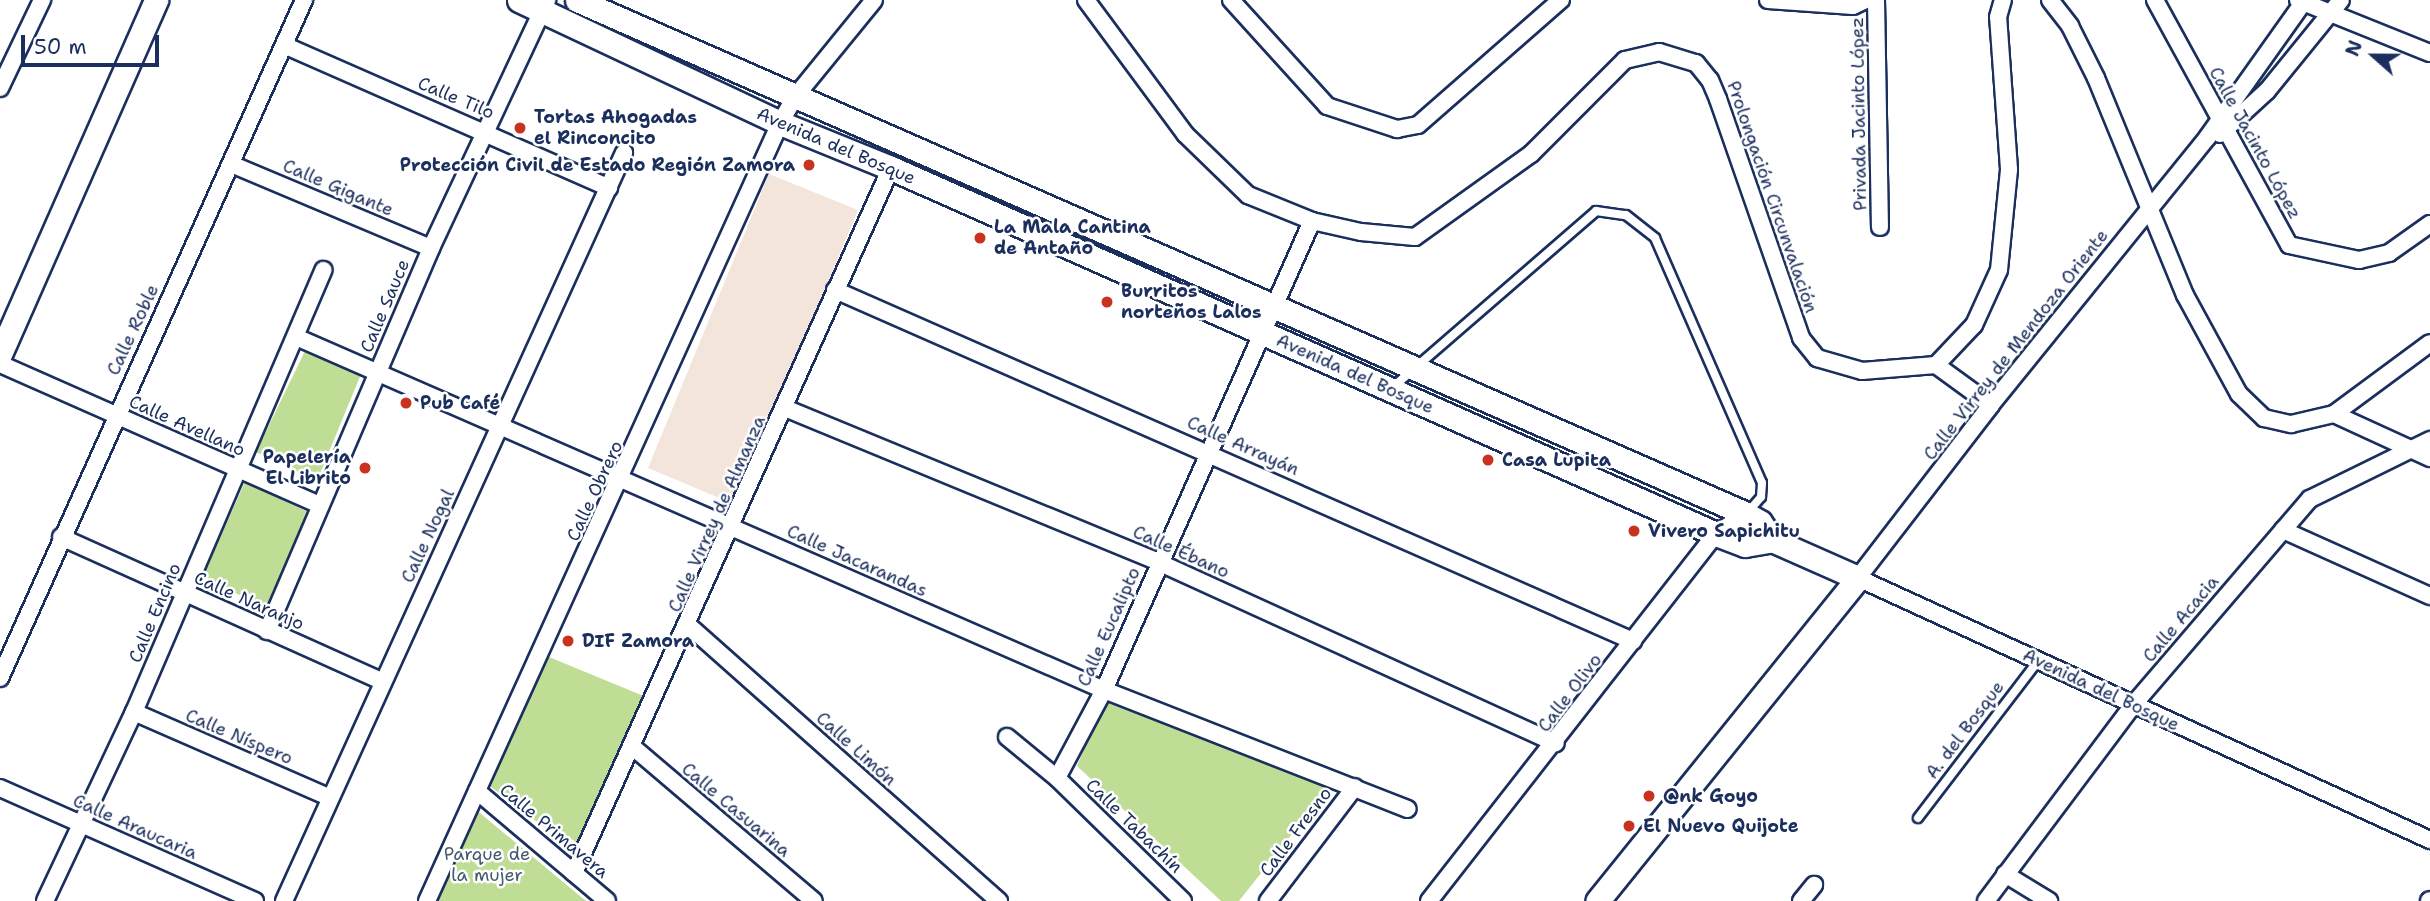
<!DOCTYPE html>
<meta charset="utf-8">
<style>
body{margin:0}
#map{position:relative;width:2430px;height:901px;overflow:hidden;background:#fff;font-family:"Shantell Sans",sans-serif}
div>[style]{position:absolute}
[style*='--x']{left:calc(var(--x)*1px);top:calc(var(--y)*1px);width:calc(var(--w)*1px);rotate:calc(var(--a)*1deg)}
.built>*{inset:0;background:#f4e5dc}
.green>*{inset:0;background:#c0dd95}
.roads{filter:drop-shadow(2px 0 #1b2f5e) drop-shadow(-2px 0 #1b2f5e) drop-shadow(0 2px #1b2f5e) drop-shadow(0 -2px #1b2f5e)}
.lane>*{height:8px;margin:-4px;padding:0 4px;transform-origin:4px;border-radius:4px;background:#fff}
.street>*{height:16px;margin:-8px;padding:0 8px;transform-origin:8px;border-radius:8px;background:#fff}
.secondary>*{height:23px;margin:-11.5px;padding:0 11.5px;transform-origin:11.5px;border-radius:11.5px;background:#fff}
.dots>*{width:19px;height:19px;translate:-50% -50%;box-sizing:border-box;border:4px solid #fff;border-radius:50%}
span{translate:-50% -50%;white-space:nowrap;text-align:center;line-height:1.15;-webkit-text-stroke:5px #fff;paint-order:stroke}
.street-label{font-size:18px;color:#1b2f5e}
.poi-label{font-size:18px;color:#1b2f5e;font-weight:700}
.left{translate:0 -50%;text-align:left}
.right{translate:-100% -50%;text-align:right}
.park-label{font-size:18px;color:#445a6c}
.north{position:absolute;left:2339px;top:21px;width:70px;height:70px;-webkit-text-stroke:5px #fff;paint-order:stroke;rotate:291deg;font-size:19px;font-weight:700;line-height:28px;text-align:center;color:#1b2f5e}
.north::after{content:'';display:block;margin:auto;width:24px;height:32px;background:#1b2f5e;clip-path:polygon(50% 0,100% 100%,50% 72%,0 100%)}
.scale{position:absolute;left:21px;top:35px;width:138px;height:32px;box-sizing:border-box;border:4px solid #1b2f5e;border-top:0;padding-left:9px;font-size:21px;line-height:24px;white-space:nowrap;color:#1b2f5e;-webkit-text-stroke:5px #fff;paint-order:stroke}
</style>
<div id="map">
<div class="built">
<div style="clip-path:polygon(769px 174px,858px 210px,736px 505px,648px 468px)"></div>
</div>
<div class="green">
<div style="clip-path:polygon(305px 351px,361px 374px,317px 481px,256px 452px)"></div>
<div style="clip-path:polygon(245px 482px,310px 513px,269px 608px,202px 578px)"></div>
<div style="clip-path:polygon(549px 657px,646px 697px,577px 852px,486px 783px)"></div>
<div style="clip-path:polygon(1108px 693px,1329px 787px,1239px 901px,1221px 901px,1077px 766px)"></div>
<div style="clip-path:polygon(475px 809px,586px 901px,434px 901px)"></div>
</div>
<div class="roads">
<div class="lane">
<div style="--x:1393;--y:387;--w:269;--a:-40.9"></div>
<div style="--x:1596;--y:211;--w:30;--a:8"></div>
<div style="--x:1626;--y:215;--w:37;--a:38"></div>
<div style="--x:1655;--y:238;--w:267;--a:66.4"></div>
<div style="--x:1762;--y:483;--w:14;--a:94"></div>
<div style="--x:1761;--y:497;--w:20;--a:131"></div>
<div style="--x:1918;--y:818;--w:198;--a:-52.6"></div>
</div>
<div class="street">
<div style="--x:1086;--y:0;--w:167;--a:53.5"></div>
<div style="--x:1185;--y:134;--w:88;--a:44.1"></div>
<div style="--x:1248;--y:195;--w:69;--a:22.1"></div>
<div style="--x:1312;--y:221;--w:50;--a:12.7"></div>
<div style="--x:1361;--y:232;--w:54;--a:5.3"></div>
<div style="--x:1415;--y:237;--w:143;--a:-35.6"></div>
<div style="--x:1531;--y:154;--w:133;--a:-45"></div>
<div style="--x:1625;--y:60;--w:35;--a:-13"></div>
<div style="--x:1659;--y:52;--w:39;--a:17"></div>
<div style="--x:1696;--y:63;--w:22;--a:51"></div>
<div style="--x:1710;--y:80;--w:21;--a:67"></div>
<div style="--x:1718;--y:99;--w:253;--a:70.8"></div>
<div style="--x:1801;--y:338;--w:26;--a:51"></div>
<div style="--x:1817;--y:358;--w:47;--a:16.1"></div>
<div style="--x:1862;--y:371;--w:74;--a:-4.6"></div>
<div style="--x:1936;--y:365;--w:55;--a:-46.5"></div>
<div style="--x:1974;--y:325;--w:60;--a:-65.6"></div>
<div style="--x:1999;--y:270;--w:101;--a:-84.3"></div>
<div style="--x:2009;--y:169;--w:152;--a:-94.1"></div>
<div style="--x:1998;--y:17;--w:18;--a:-74"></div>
<div style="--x:1231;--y:0;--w:143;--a:47.8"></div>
<div style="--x:1327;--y:106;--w:74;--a:18.2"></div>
<div style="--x:1397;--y:129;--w:21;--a:-11"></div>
<div style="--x:1418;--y:125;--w:190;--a:-41.2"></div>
<div style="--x:1768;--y:0;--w:85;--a:4"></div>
<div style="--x:1853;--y:6;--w:14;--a:-25"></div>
<div style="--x:1876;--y:0;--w:227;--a:89"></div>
<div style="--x:2050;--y:0;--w:33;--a:52"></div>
<div style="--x:2070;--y:26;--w:58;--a:63.4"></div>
<div style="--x:2096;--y:78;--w:235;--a:67.7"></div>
<div style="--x:2185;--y:295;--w:113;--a:61.4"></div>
<div style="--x:2239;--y:394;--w:35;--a:44"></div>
<div style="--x:2264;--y:418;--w:28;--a:13"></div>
<div style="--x:2291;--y:424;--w:44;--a:-13.1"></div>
<div style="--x:2334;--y:414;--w:119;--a:-36.5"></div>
<div style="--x:2155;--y:0;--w:279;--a:61.3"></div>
<div style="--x:2289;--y:245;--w:72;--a:12.1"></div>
<div style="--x:2359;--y:260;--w:31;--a:-13"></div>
<div style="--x:2389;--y:253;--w:50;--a:-35.3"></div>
<div style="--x:2298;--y:0;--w:142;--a:21.9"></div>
<div style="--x:2305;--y:0;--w:169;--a:125.4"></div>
<div style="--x:2207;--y:138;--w:343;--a:129"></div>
<div style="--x:1991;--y:405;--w:218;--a:127.6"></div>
<div style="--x:1858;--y:578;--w:629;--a:24.61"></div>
<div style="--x:286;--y:46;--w:353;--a:23.7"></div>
<div style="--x:0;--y:88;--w:98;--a:-64.5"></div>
<div style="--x:2220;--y:134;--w:64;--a:-42.5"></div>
<div style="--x:2267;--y:91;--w:117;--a:-50.9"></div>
<div style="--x:231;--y:164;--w:217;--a:22.8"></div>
<div style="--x:835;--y:290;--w:872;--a:23.74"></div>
<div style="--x:296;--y:337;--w:882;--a:23.6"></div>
<div style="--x:1104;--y:690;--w:326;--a:21.4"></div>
<div style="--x:0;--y:364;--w:350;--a:23.8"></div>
<div style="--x:1936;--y:365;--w:68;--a:36"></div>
<div style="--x:785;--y:408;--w:404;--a:22.4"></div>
<div style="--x:1158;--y:562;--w:437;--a:24.5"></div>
<div style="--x:2334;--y:414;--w:106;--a:24.6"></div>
<div style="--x:2283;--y:530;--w:161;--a:24.2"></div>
<div style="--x:61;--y:537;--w:353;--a:24.2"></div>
<div style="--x:688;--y:625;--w:416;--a:41.6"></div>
<div style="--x:267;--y:631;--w:417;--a:-66.8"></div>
<div style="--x:431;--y:248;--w:274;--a:-64.9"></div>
<div style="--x:0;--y:678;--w:743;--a:-65.85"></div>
<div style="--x:134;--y:712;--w:213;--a:23.6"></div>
<div style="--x:1007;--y:737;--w:65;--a:39.4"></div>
<div style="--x:1057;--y:778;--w:176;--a:44.3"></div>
<div style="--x:634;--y:748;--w:236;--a:40.4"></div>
<div style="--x:1057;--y:778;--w:100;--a:-61.9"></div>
<div style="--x:1104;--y:690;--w:513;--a:-66.08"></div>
<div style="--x:0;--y:788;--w:279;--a:23.9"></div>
<div style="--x:477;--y:791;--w:170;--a:40.2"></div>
<div style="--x:574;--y:873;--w:773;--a:-65.79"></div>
<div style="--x:2005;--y:874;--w:52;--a:31.5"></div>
<div style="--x:45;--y:901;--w:209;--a:-64.8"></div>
<div style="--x:134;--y:712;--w:481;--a:-66.8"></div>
<div style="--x:284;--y:901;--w:822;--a:-65.56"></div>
<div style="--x:427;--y:901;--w:854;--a:-65.59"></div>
<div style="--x:780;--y:123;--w:30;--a:-60"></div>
<div style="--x:795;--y:97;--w:125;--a:-50.8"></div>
<div style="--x:1268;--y:901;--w:143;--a:-52.7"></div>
<div style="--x:1429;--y:901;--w:466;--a:-52"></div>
<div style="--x:1716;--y:534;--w:36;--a:-34"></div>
<div style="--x:1801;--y:901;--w:21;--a:-51"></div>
<div style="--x:1986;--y:901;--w:246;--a:-53.1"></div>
<div style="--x:2134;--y:704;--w:270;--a:-49.4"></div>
<div style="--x:2310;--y:499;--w:134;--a:-26.2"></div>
<div style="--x:2429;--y:901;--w:1;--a:-45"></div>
</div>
<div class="secondary">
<div style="--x:519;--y:0;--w:289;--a:25.2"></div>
<div style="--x:780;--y:123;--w:120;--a:22.1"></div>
<div style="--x:891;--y:168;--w:903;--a:23.92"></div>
<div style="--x:1716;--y:534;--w:31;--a:21"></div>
<div style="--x:1745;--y:545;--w:27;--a:-10"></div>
<div style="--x:577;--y:0;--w:1277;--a:23.73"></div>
<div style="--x:1746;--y:514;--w:16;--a:30"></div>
<div style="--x:1760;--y:522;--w:22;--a:56"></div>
<div style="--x:1772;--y:540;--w:94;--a:23.8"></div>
<div style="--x:1858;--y:578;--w:415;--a:128.9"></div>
<div style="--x:0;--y:354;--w:387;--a:-66.2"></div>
</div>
</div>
<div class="dots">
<div style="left:520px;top:128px;background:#c8321e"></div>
<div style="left:809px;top:165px;background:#c8321e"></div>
<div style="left:980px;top:238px;background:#c8321e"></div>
<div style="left:1107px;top:302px;background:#c8321e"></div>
<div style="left:406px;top:403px;background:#c8321e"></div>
<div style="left:1488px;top:460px;background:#c8321e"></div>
<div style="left:365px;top:468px;background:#c8321e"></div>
<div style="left:1634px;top:531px;background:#c8321e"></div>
<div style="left:568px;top:641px;background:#c8321e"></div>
<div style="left:1649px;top:796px;background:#c8321e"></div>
<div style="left:1629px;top:826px;background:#c8321e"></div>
</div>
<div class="street-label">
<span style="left:456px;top:98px;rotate:23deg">Calle Tilo</span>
<span style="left:1859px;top:114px;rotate:-91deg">Privada Jacinto López</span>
<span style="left:2255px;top:143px;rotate:61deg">Calle Jacinto López</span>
<span style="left:836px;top:146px;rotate:23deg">Avenida del Bosque</span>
<span style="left:338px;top:188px;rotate:23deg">Calle Gigante</span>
<span style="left:1772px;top:197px;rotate:71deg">Prolongación Circunvalación</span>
<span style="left:385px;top:306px;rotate:-67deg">Calle Sauce</span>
<span style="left:133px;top:330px;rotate:-65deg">Calle Roble</span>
<span style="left:2016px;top:345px;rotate:-52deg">Calle Virrey de Mendoza Oriente</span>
<span style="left:1355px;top:374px;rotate:24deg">Avenida del Bosque</span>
<span style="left:187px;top:426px;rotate:24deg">Calle Avellano</span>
<span style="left:1243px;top:446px;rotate:24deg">Calle Arrayán</span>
<span style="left:595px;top:491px;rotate:-65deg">Calle Obrero</span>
<span style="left:717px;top:514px;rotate:-66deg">Calle Virrey de Almanza</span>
<span style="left:428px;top:536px;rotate:-65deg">Calle Nogal</span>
<span style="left:1181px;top:552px;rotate:24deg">Calle Ébano</span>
<span style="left:857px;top:561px;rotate:24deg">Calle Jacarandas</span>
<span style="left:249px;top:601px;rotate:24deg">Calle Naranjo</span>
<span style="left:155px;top:613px;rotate:-67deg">Calle Encino</span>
<span style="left:2181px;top:619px;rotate:-50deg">Calle Acacia</span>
<span style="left:1109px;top:627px;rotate:-66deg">Calle Eucalipto</span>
<span style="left:2101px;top:690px;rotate:25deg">Avenida del Bosque</span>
<span style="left:1570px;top:693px;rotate:-53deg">Calle Olivo</span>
<span style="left:1965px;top:730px;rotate:-53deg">A. del Bosque</span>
<span style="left:239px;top:737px;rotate:23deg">Calle Níspero</span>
<span style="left:856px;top:749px;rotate:42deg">Calle Limón</span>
<span style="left:736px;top:810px;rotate:40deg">Calle Casuarina</span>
<span style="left:1134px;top:826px;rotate:44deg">Calle Tabachín</span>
<span style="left:135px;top:827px;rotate:24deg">Calle Araucaria</span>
<span style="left:554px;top:831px;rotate:40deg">Calle Primavera</span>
<span style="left:1296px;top:832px;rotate:-53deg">Calle Fresno</span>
</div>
<div class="poi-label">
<span class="left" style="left:534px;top:128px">Tortas Ahogadas<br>el Rinconcito</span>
<span class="right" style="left:795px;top:165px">Protección Civil de Estado Región Zamora</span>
<span class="left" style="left:994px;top:238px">La Mala Cantina<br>de Antaño</span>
<span class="left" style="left:1121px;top:302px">Burritos<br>norteños Lalos</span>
<span class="left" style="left:420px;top:403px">Pub Café</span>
<span class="right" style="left:351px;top:468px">Papelería<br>El Librito</span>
<span class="left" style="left:1502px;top:460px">Casa Lupita</span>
<span class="left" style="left:1648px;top:531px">Vivero Sapichitu</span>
<span class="left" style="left:582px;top:641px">DIF Zamora</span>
<span class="left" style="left:1663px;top:796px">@nk Goyo</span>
<span class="left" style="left:1643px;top:826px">El Nuevo Quijote</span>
</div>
<div class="park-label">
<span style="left:487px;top:865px">Parque de<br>la mujer</span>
</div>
<div class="north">N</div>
<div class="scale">50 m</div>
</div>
